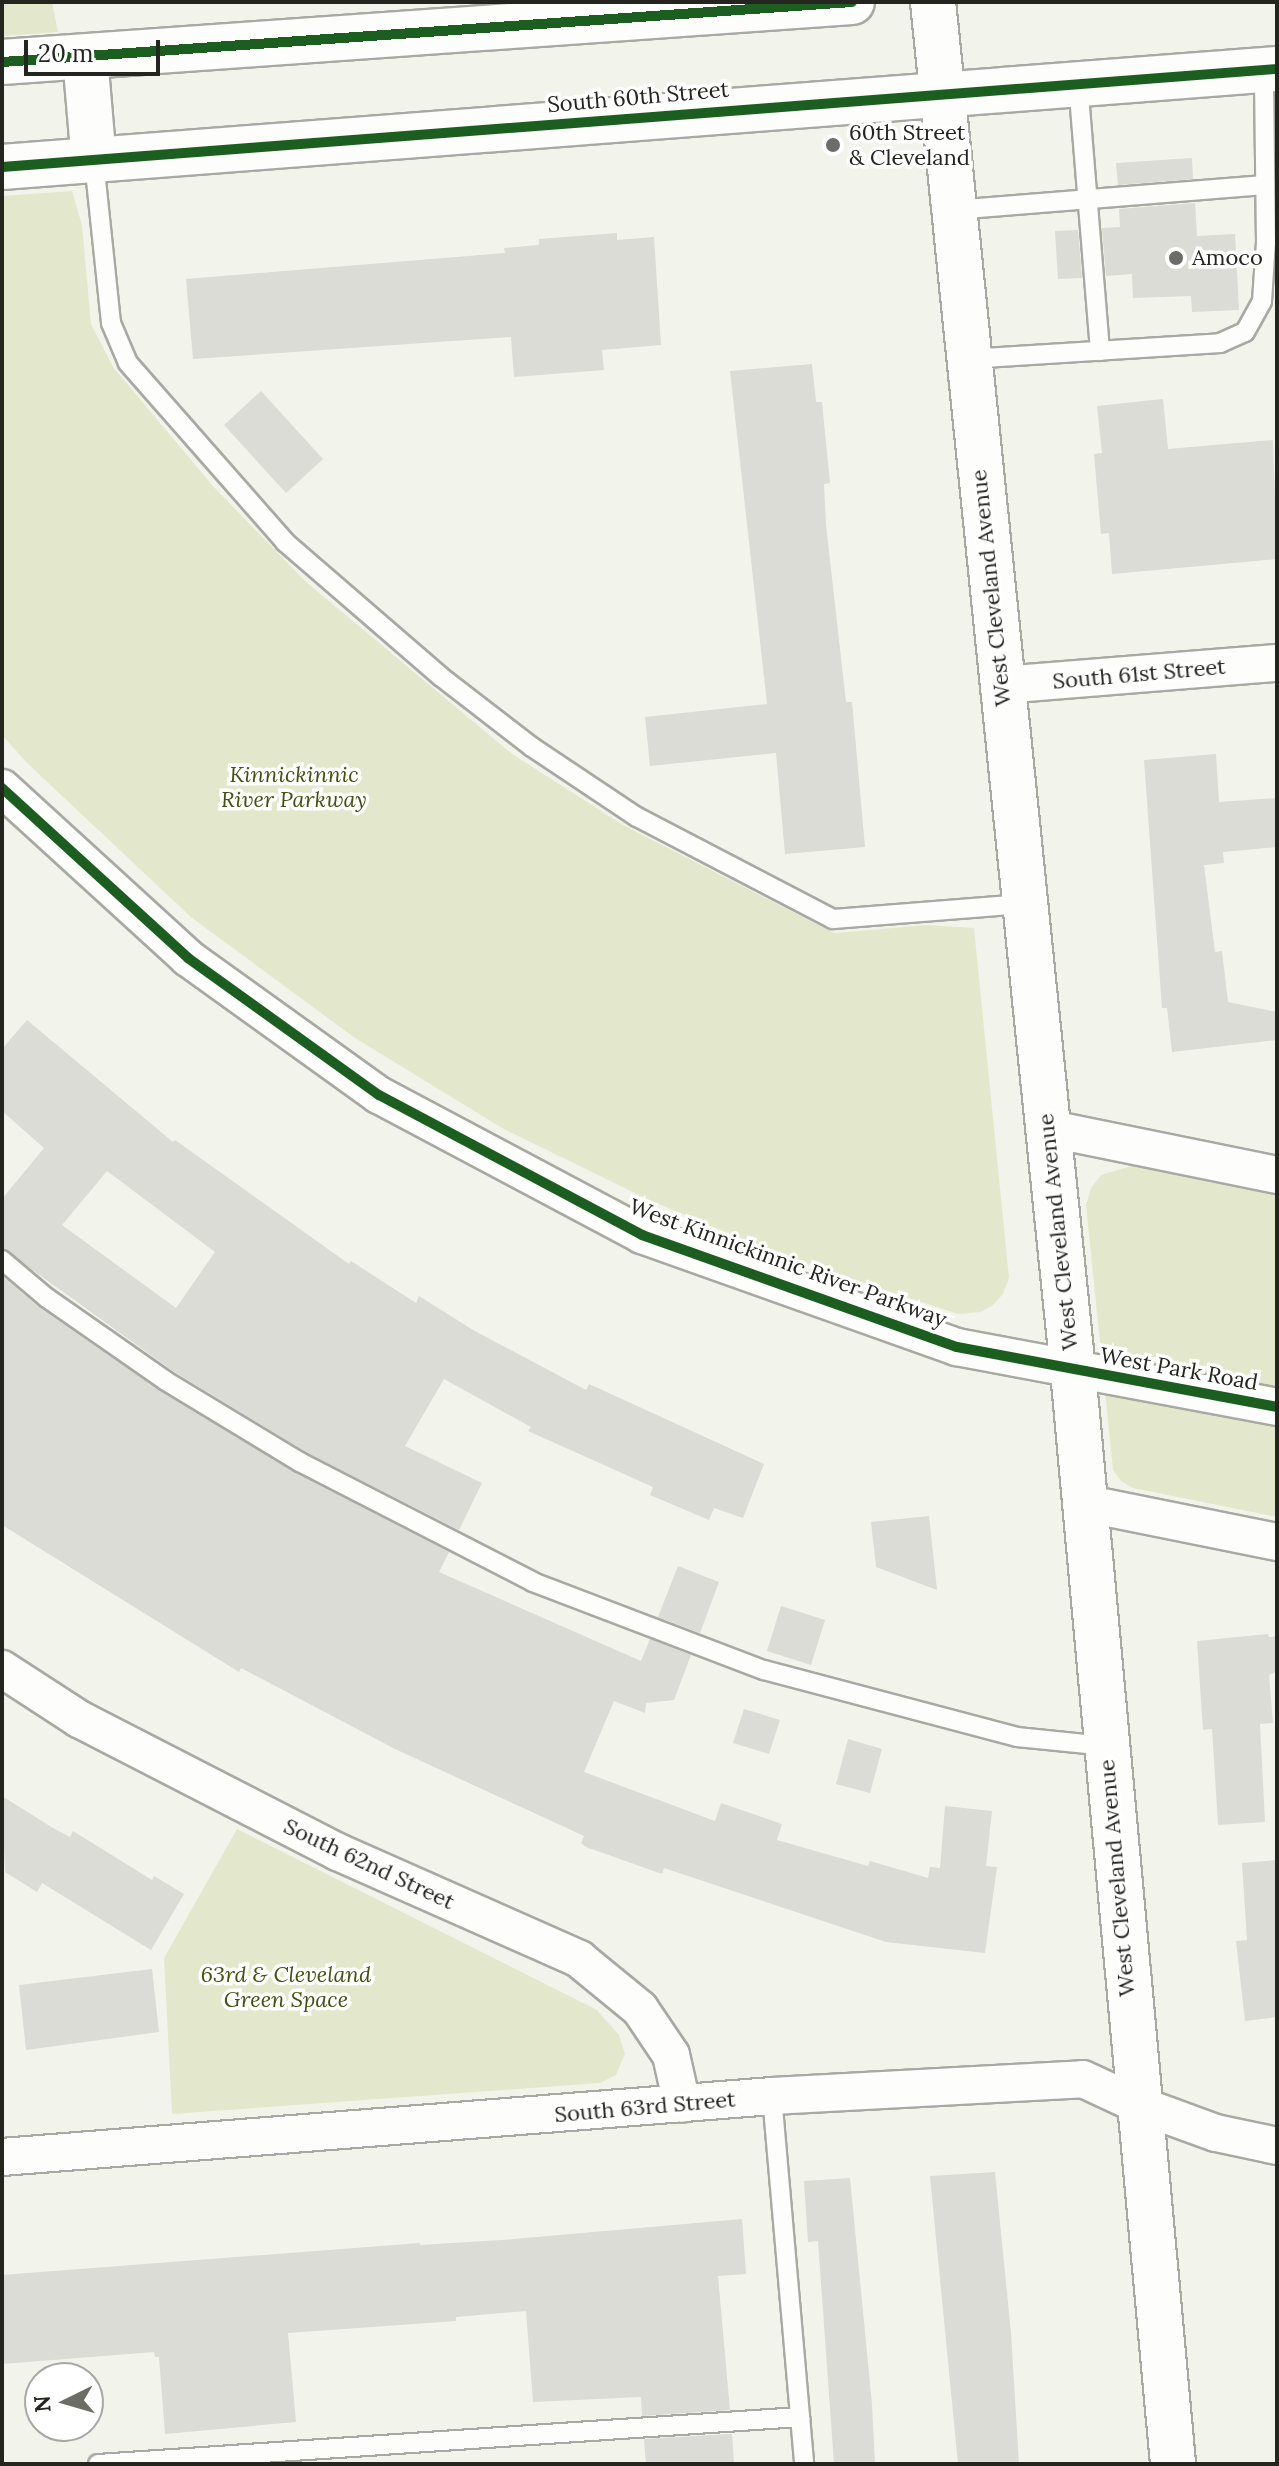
<!DOCTYPE html>
<style>
body{margin:0}
#map{position:relative;width:1279px;height:2466px;overflow:hidden;background:#f2f4eb;font-family:Lora,serif}
div>[style]{position:absolute}
[style*='--x']{left:calc(var(--x)*1px);top:calc(var(--y)*1px);width:calc(var(--w)*1px);rotate:calc(var(--a)*1deg)}
.green>*{inset:0;background:#e3e8cd}
.building>*{inset:0;background:#dadcd5}
.roads{filter:drop-shadow(2px 0 #a7a9a2) drop-shadow(-2px 0 #a7a9a2) drop-shadow(0 2px #a7a9a2) drop-shadow(0 -2px #a7a9a2)}
.lane>*{height:18px;margin:-9px;padding:0 9px;transform-origin:9px;border-radius:9px;background:#fdfdfc}
.street>*{height:36px;margin:-18px;padding:0 18px;transform-origin:18px;border-radius:18px;background:#fdfdfc}
.secondary>*{height:44px;margin:-22px;padding:0 22px;transform-origin:22px;border-radius:22px;background:#fdfdfc}
.cycleway>*{height:10px;margin:-5px;padding:0 5px;transform-origin:5px;border-radius:5px;background:#1b5e20}
.dots>*{width:22px;height:22px;translate:-50% -50%;box-sizing:border-box;border:4px solid #fff;border-radius:50%}
span{translate:-50% -50%;white-space:nowrap;text-align:center;line-height:1.15;-webkit-text-stroke:7px #fff;paint-order:stroke}
.street-label{font-size:22px;color:#24251f}
.poi-label{font-size:22px;color:#24251f}
.left{translate:0 -50%;text-align:left}
.park-label{font-size:22px;color:#485010;font-style:italic}
.frame{position:absolute;inset:0;border:4px solid #24251f;pointer-events:none}
.north{position:absolute;left:24px;top:2362px;width:80px;height:80px;box-sizing:border-box;background:#fff;border:2px solid #a7a8a5;border-radius:50%;rotate:265deg;font-size:22px;font-weight:700;line-height:32px;text-align:center;color:#24251f}
.north::after{content:'';display:block;margin:auto;width:28px;height:36px;background:#6c6d66;clip-path:polygon(50% 0,100% 100%,50% 72%,0 100%)}
.scale{position:absolute;left:24px;top:40px;width:136px;height:36px;box-sizing:border-box;border:4px solid #24251f;border-top:0;padding-left:10px;font-size:24px;line-height:28px;white-space:nowrap;color:#24251f;-webkit-text-stroke:6px #fff;paint-order:stroke}
</style>
<div id="map">
<div class="green">
<div style="clip-path:polygon(2px 2px,52px 2px,58px 32px,2px 36px)"></div>
<div style="clip-path:polygon(72px 191px,82px 225px,91px 324px,113px 367px,213px 486px,305px 581px,511px 753px,623px 825px,834px 933px,927px 925px,974px 928px,1009px 1278px,1003px 1294px,992px 1306px,981px 1312px,958px 1314px,785px 1257px,647px 1199px,502px 1128px,355px 1038px,192px 918px,27px 763px,2px 735px,2px 196px)"></div>
<div style="clip-path:polygon(1135px 1165px,1277px 1194px,1277px 1517px,1133px 1488px,1121px 1481px,1113px 1470px,1086px 1205px,1091px 1188px,1101px 1175px)"></div>
<div style="clip-path:polygon(237px 1829px,597px 2010px,619px 2035px,625px 2054px,616px 2075px,600px 2083px,172px 2114px,164px 1958px)"></div>
</div>
<div class="building">
<div style="clip-path:polygon(1192px 158px,1193px 179px,1118px 185px,1116px 163px)"></div>
<div style="clip-path:polygon(1195px 203px,1197px 236px,1235px 234px,1239px 310px,1192px 312px,1191px 296px,1133px 298px,1132px 274px,1106px 276px,1102px 228px,1120px 227px,1119px 209px)"></div>
<div style="clip-path:polygon(1078px 230px,1082px 278px,1058px 279px,1055px 231px)"></div>
<div style="clip-path:polygon(617px 233px,617px 240px,654px 237px,661px 345px,602px 350px,604px 370px,514px 377px,511px 337px,193px 359px,186px 279px,505px 253px,504px 248px,539px 245px,539px 239px)"></div>
<div style="clip-path:polygon(812px 364px,816px 402px,822px 402px,830px 483px,824px 484px,826px 525px,846px 702px,852px 702px,865px 847px,785px 854px,776px 753px,650px 766px,645px 717px,767px 704px,730px 371px)"></div>
<div style="clip-path:polygon(261px 391px,323px 459px,286px 493px,224px 425px)"></div>
<div style="clip-path:polygon(1163px 399px,1168px 449px,1273px 440px,1277px 559px,1112px 574px,1109px 533px,1101px 534px,1094px 454px,1102px 453px,1097px 406px)"></div>
<div style="clip-path:polygon(1216px 754px,1219px 802px,1277px 798px,1277px 847px,1223px 852px,1224px 863px,1204px 865px,1215px 952px,1222px 951px,1228px 1002px,1277px 1012px,1277px 1040px,1172px 1052px,1167px 1008px,1162px 1008px,1144px 760px)"></div>
<div style="clip-path:polygon(evenodd,27px 1020px,173px 1142px,175px 1140px,349px 1264px,351px 1261px,416px 1303px,419px 1296px,473px 1330px,586px 1390px,589px 1384px,764px 1464px,743px 1518px,714px 1508px,709px 1520px,650px 1495px,653px 1487px,528px 1431px,531px 1427px,444px 1379px,405px 1446px,482px 1483px,459px 1530px,306px 1452px,173px 1371px,2px 1248px,2px 1199px,44px 1148px,2px 1111px,2px 1049px,27px 1020px,107px 1171px,215px 1252px,176px 1308px,62px 1225px,107px 1171px)"></div>
<div style="clip-path:polygon(2px 1276px,40px 1308px,160px 1391px,294px 1472px,449px 1552px,439px 1572px,641px 1661px,650px 1639px,691px 1655px,674px 1700px,646px 1703px,645px 1713px,614px 1701px,584px 1772px,715px 1821px,721px 1803px,782px 1824px,777px 1840px,868px 1866px,870px 1861px,928px 1878px,930px 1867px,940px 1868px,945px 1806px,992px 1811px,986px 1866px,997px 1867px,985px 1953px,886px 1942px,664px 1868px,662px 1874px,586px 1847px,581px 1843px,584px 1836px,395px 1749px,241px 1668px,239px 1672px,2px 1525px)"></div>
<div style="clip-path:polygon(929px 1516px,937px 1590px,876px 1567px,871px 1522px)"></div>
<div style="clip-path:polygon(678px 1566px,719px 1582px,700px 1633px,658px 1617px)"></div>
<div style="clip-path:polygon(781px 1606px,825px 1620px,811px 1665px,767px 1651px)"></div>
<div style="clip-path:polygon(1268px 1634px,1269px 1637px,1277px 1636px,1277px 1671px,1269px 1675px,1273px 1723px,1260px 1724px,1265px 1822px,1218px 1825px,1212px 1729px,1203px 1730px,1197px 1641px)"></div>
<div style="clip-path:polygon(744px 1709px,780px 1720px,769px 1754px,733px 1743px)"></div>
<div style="clip-path:polygon(848px 1739px,882px 1749px,870px 1793px,836px 1784px)"></div>
<div style="clip-path:polygon(2px 1796px,53px 1828px,70px 1837px,73px 1831px,152px 1880px,154px 1876px,184px 1894px,151px 1950px,42px 1883px,37px 1892px,5px 1872px)"></div>
<div style="clip-path:polygon(1277px 1860px,1277px 2017px,1245px 2021px,1236px 1941px,1247px 1940px,1242px 1863px)"></div>
<div style="clip-path:polygon(152px 1969px,159px 2032px,26px 2050px,19px 1985px)"></div>
<div style="clip-path:polygon(995px 2172px,1011px 2333px,1019px 2464px,958px 2464px,930px 2176px)"></div>
<div style="clip-path:polygon(850px 2178px,872px 2404px,875px 2464px,834px 2464px,818px 2241px,808px 2242px,804px 2181px)"></div>
<div style="clip-path:polygon(742px 2219px,746px 2274px,718px 2276px,730px 2410px,642px 2416px,641px 2397px,533px 2402px,526px 2311px,456px 2317px,456px 2321px,288px 2333px,296px 2422px,165px 2434px,159px 2357px,155px 2357px,154px 2352px,2px 2364px,2px 2275px,420px 2243px,420px 2245px,502px 2240px)"></div>
<div style="clip-path:polygon(732px 2434px,734px 2464px,646px 2464px,644px 2439px)"></div>
</div>
<div class="roads">
<div class="lane">
<div style="--x:1078;--y:83;--w:269;--a:85.3"></div>
<div style="--x:94;--y:161;--w:163;--a:84"></div>
<div style="--x:111;--y:323;--w:43;--a:67"></div>
<div style="--x:128;--y:363;--w:238;--a:48.7"></div>
<div style="--x:285;--y:542;--w:205;--a:40.8"></div>
<div style="--x:440;--y:676;--w:116;--a:37.7"></div>
<div style="--x:532;--y:747;--w:126;--a:33.7"></div>
<div style="--x:637;--y:817;--w:221;--a:27.5"></div>
<div style="--x:833;--y:919;--w:191;--a:-4.5"></div>
<div style="--x:953;--y:210;--w:313;--a:-4.6"></div>
<div style="--x:968;--y:359;--w:253;--a:-3.6"></div>
<div style="--x:1220;--y:343;--w:27;--a:-24"></div>
<div style="--x:1245;--y:332;--w:35;--a:-61"></div>
<div style="--x:1262;--y:301;--w:58;--a:-86.1"></div>
<div style="--x:1266;--y:243;--w:173;--a:-90.7"></div>
<div style="--x:2;--y:1260;--w:59;--a:40.2"></div>
<div style="--x:47;--y:1298;--w:145;--a:34.9"></div>
<div style="--x:166;--y:1381;--w:157;--a:31.2"></div>
<div style="--x:300;--y:1462;--w:262;--a:27.2"></div>
<div style="--x:533;--y:1582;--w:247;--a:20.9"></div>
<div style="--x:764;--y:1670;--w:262;--a:14.8"></div>
<div style="--x:1017;--y:1737;--w:88;--a:5.8"></div>
<div style="--x:772;--y:2096;--w:369;--a:85"></div>
<div style="--x:98;--y:2464;--w:704;--a:-3.83"></div>
</div>
<div class="street">
<div style="--x:1001;--y:685;--w:277;--a:-4.6"></div>
<div style="--x:2;--y:788;--w:252;--a:42.4"></div>
<div style="--x:188;--y:958;--w:235;--a:35.7"></div>
<div style="--x:379;--y:1095;--w:298;--a:28"></div>
<div style="--x:642;--y:1235;--w:334;--a:19.6"></div>
<div style="--x:957;--y:1347;--w:326;--a:10.6"></div>
<div style="--x:1046;--y:1128;--w:236;--a:11.5"></div>
<div style="--x:1083;--y:1503;--w:198;--a:11.4"></div>
<div style="--x:2;--y:1669;--w:92;--a:33"></div>
<div style="--x:79;--y:1719;--w:291;--a:27.2"></div>
<div style="--x:338;--y:1852;--w:264;--a:23.9"></div>
<div style="--x:579;--y:1959;--w:79;--a:39.3"></div>
<div style="--x:640;--y:2009;--w:55;--a:56"></div>
<div style="--x:671;--y:2055;--w:50;--a:77.3"></div>
<div style="--x:2;--y:2157;--w:772;--a:-4.53"></div>
<div style="--x:772;--y:2096;--w:311;--a:-3.1"></div>
<div style="--x:1083;--y:2079;--w:62;--a:24.9"></div>
<div style="--x:1139;--y:2105;--w:82;--a:20"></div>
<div style="--x:1216;--y:2133;--w:62;--a:12"></div>
</div>
<div class="secondary">
<div style="--x:933;--y:2;--w:1376;--a:84.16"></div>
<div style="--x:1073;--y:1371;--w:1098;--a:84.77"></div>
<div style="--x:85;--y:57;--w:104;--a:85.1"></div>
<div style="--x:2;--y:62;--w:852;--a:-4.04"></div>
<div style="--x:2;--y:167;--w:1279;--a:-4.4"></div>
</div>
</div>
<div class="cycleway">
<div style="--x:2;--y:62;--w:852;--a:-4.04"></div>
<div style="--x:2;--y:167;--w:1279;--a:-4.4"></div>
<div style="--x:2;--y:788;--w:252;--a:42.4"></div>
<div style="--x:188;--y:958;--w:235;--a:35.7"></div>
<div style="--x:379;--y:1095;--w:298;--a:28"></div>
<div style="--x:642;--y:1235;--w:334;--a:19.6"></div>
<div style="--x:957;--y:1347;--w:326;--a:10.6"></div>
</div>
<div class="dots">
<div style="left:833px;top:145px;background:#6c6d66"></div>
<div style="left:1176px;top:258px;background:#6c6d66"></div>
</div>
<div class="street-label">
<span style="left:638px;top:97px;rotate:-5deg">South 60th Street</span>
<span style="left:991px;top:588px;rotate:-96deg">West Cleveland Avenue</span>
<span style="left:1139px;top:674px;rotate:-5deg">South 61st Street</span>
<span style="left:1058px;top:1232px;rotate:-96deg">West Cleveland Avenue</span>
<span style="left:788px;top:1263px;rotate:20deg">West Kinnickinnic River Parkway</span>
<span style="left:1179px;top:1369px;rotate:10deg">West Park Road</span>
<span style="left:369px;top:1864px;rotate:25deg">South 62nd Street</span>
<span style="left:1117px;top:1878px;rotate:-95deg">West Cleveland Avenue</span>
<span style="left:645px;top:2107px;rotate:-5deg">South 63rd Street</span>
</div>
<div class="poi-label">
<span class="left" style="left:849px;top:145px">60th Street<br>&amp; Cleveland</span>
<span class="left" style="left:1192px;top:258px">Amoco</span>
</div>
<div class="park-label">
<span style="left:294px;top:787px">Kinnickinnic<br>River Parkway</span>
<span style="left:286px;top:1987px">63rd &amp; Cleveland<br>Green Space</span>
</div>
<div class="frame"></div>
<div class="north">N</div>
<div class="scale">20 m</div>
</div>
